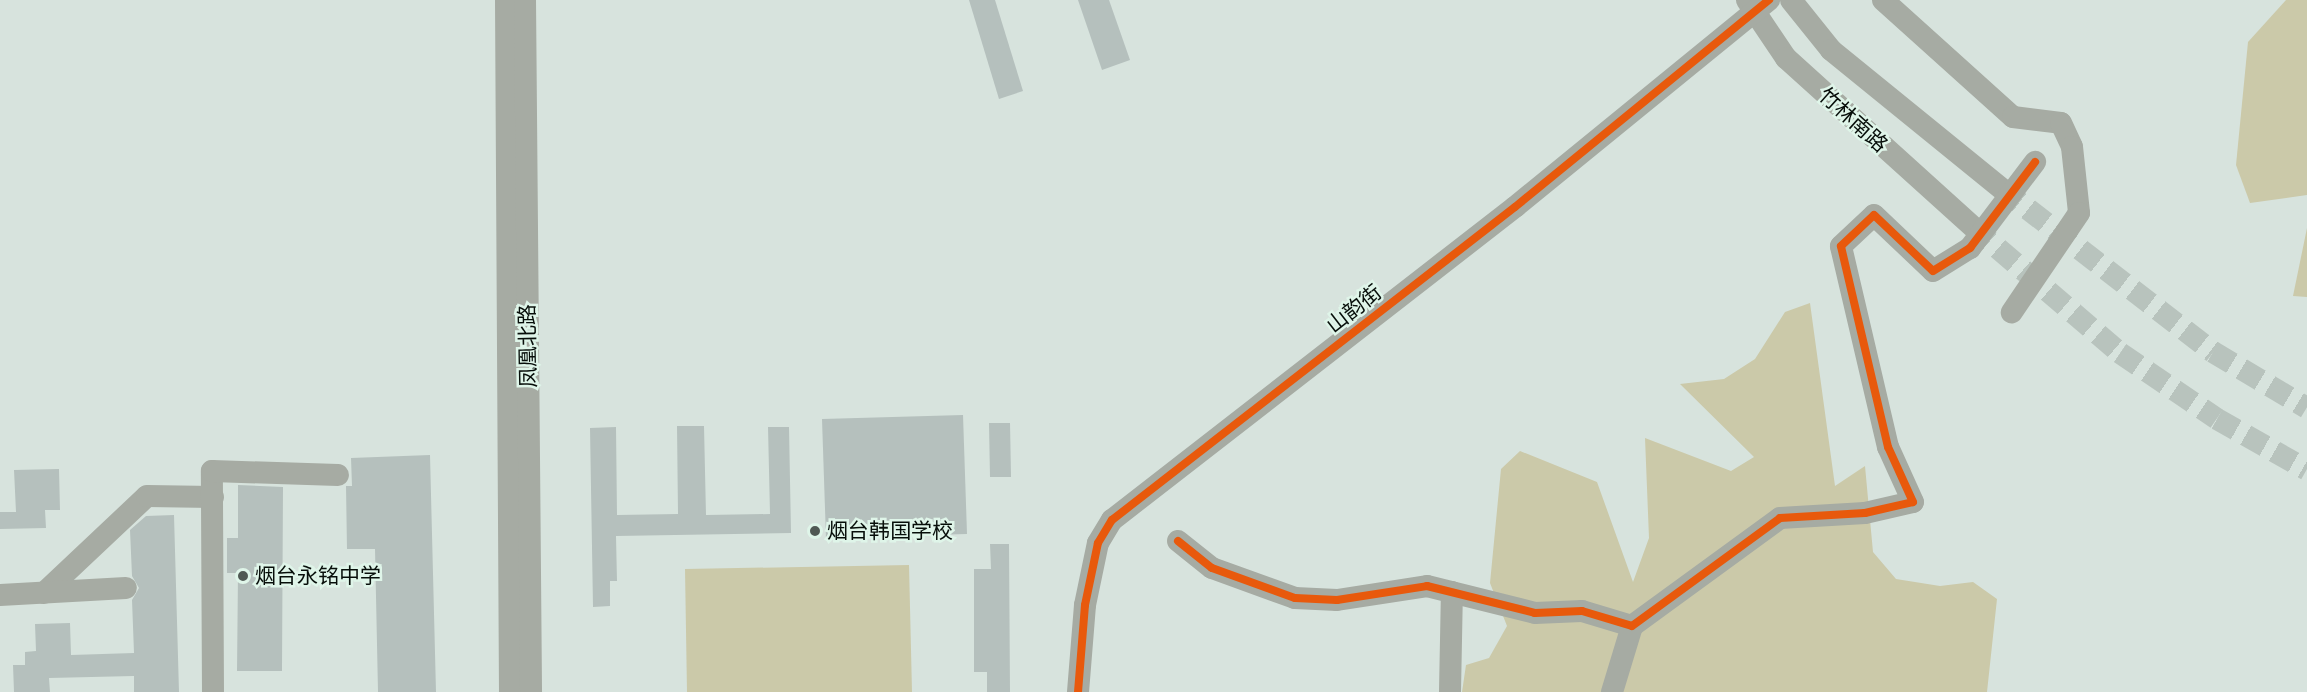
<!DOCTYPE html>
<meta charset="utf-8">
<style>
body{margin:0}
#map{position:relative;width:2307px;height:692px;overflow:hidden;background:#d7e3dd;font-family:"Fira Sans","Noto Sans SC",sans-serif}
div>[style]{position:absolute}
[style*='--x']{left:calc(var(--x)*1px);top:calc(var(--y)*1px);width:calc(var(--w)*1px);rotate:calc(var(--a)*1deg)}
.green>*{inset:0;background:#cbc9a9}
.building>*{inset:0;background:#b5c0bd}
.minor-tunnel>*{height:22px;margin-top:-11px;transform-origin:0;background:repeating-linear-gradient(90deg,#b8c3bd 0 22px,transparent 0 33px)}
.minor>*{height:22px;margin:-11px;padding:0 11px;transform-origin:11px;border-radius:11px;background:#a6aba3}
.cycleway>*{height:8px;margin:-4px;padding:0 4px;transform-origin:4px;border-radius:4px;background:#e8590c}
.dots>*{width:16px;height:16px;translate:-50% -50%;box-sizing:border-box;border:3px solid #dff5e9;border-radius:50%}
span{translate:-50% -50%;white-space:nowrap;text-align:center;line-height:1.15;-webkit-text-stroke:5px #dff5e9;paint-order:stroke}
.street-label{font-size:21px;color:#070e0a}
.poi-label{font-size:21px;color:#070e0a}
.left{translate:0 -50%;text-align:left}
</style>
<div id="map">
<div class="green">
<div style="clip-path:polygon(2286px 0,2307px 0,2307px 195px,2250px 203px,2236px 165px,2248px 42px)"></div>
<div style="clip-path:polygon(2307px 228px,2307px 297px,2293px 296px)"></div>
<div style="clip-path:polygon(1810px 303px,1835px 486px,1865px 466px,1873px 552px,1896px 579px,1940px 586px,1973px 582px,1997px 599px,1987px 692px,1462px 692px,1466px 665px,1489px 658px,1507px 626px,1490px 583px,1501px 469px,1520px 451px,1597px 482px,1633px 582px,1649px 538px,1645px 438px,1731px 471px,1754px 457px,1680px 384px,1724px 379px,1755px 359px,1785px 312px)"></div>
<div style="clip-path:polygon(909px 565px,912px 692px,687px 692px,685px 569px)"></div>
</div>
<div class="building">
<div style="clip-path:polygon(969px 0,995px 0,1023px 91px,999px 99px)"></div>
<div style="clip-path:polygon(1078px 0,1109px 0,1130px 60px,1102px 70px)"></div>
<div style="clip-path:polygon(963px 415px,967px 534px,826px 538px,822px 419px)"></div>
<div style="clip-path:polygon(989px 423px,1010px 423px,1011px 477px,990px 477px)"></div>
<div style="clip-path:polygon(677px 426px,704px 426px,706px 515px,770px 514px,768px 427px,789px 427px,791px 533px,616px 536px,617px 581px,610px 581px,610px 606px,593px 607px,590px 428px,616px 427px,617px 515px,678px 514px)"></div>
<div style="clip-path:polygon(430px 455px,436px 692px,378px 692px,375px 549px,347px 549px,346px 486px,352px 486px,351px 458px)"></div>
<div style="clip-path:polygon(59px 469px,60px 510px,45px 510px,46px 528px,0 529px,0 512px,16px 512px,14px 470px)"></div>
<div style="clip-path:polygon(238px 485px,283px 487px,282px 671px,237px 671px,238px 573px,227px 573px,227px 538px,238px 538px)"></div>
<div style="clip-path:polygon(174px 515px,179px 692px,134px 692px,134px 676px,49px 678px,50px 692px,14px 692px,13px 665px,25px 665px,25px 652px,36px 651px,35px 624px,70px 623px,71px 655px,134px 653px,132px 600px,139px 588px,132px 576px,130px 530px,146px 516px)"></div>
<div style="clip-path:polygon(990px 544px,1009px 544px,1010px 692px,987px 692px,987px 672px,974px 672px,974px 569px,991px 569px)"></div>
</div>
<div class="minor-tunnel">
<div style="--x:2002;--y:189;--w:267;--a:37.7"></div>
<div style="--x:2213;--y:352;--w:109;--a:30.8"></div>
<div style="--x:1973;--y:227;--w:194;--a:40.6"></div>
<div style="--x:2120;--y:353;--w:117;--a:34.2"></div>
<div style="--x:2217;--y:419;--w:103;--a:29.5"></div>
</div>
<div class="minor">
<div style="--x:506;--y:0;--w:692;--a:89.67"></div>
<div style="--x:525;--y:0;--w:692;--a:89.5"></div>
<div style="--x:1747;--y:0;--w:70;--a:56.1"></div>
<div style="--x:1786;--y:58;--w:252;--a:42.1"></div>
<div style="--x:1791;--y:0;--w:64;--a:51.3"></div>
<div style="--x:1831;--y:50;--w:220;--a:39.1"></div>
<div style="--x:1883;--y:0;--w:175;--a:42"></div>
<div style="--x:2013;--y:117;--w:48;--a:7.1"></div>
<div style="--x:2061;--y:123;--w:26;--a:65"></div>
<div style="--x:2072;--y:147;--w:66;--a:83.9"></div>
<div style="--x:2079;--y:213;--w:120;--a:124.1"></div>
<div style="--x:1178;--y:541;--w:43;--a:38.5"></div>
<div style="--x:1212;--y:568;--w:88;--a:19.9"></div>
<div style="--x:1295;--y:598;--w:42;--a:2.7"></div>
<div style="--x:1337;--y:600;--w:91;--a:-8.8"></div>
<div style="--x:1427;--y:586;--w:111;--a:14"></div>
<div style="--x:1535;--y:613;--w:47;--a:-2.4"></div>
<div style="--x:1582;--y:611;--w:52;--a:16.7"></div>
<div style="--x:1632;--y:626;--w:183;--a:-36.1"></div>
<div style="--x:1780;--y:518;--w:85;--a:-3.4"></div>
<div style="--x:1865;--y:513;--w:49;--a:-12.9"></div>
<div style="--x:1913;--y:502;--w:60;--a:-114.4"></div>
<div style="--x:1888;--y:447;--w:206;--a:-103.2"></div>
<div style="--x:1841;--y:246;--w:45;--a:-43.2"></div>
<div style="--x:1874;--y:215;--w:81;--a:43.5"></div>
<div style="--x:1933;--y:271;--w:44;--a:-31.9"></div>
<div style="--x:1970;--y:248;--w:108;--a:-52.9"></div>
<div style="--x:44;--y:593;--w:141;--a:-43.3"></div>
<div style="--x:147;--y:496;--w:66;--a:0.9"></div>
<div style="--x:0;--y:595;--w:126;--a:-3.2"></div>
<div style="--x:213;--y:692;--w:221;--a:-90.3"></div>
<div style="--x:212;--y:471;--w:126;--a:1.8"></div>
<div style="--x:1078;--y:692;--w:87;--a:-85.4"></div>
<div style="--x:1085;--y:605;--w:63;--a:-78.2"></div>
<div style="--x:1098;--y:543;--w:27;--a:-59"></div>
<div style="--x:1112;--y:520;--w:510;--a:-37.84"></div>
<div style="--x:1515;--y:207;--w:328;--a:-39.2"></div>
<div style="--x:1450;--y:692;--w:100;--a:-88.9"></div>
<div style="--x:1612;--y:692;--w:69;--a:-73.1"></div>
</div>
<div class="cycleway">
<div style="--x:1178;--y:541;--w:43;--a:38.5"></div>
<div style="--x:1212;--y:568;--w:88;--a:19.9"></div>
<div style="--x:1295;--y:598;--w:42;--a:2.7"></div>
<div style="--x:1337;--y:600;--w:91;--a:-8.8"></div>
<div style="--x:1427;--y:586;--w:111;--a:14"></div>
<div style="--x:1535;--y:613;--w:47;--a:-2.4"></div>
<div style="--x:1582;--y:611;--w:52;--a:16.7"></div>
<div style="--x:1632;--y:626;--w:183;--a:-36.1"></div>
<div style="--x:1780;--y:518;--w:85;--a:-3.4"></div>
<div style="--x:1865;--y:513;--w:49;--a:-12.9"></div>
<div style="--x:1913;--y:502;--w:60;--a:-114.4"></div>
<div style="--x:1888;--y:447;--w:206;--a:-103.2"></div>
<div style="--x:1841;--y:246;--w:45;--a:-43.2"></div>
<div style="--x:1874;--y:215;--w:81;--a:43.5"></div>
<div style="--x:1933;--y:271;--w:44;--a:-31.9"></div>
<div style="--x:1970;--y:248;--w:108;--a:-52.9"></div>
<div style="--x:1078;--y:692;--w:87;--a:-85.4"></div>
<div style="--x:1085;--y:605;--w:63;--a:-78.2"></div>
<div style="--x:1098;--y:543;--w:27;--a:-59"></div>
<div style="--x:1112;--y:520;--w:510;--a:-37.84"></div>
<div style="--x:1515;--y:207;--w:328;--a:-39.2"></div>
</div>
<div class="dots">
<div style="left:815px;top:531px;background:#505954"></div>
<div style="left:243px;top:576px;background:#505954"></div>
</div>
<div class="street-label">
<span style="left:1853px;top:120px;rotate:42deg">竹林南路</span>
<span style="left:1354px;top:309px;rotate:-38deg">山韵街</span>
<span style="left:528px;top:346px;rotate:-91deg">凤凰北路</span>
</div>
<div class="poi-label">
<span class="left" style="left:827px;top:531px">烟台韩国学校</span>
<span class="left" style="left:255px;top:576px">烟台永铭中学</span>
</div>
</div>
